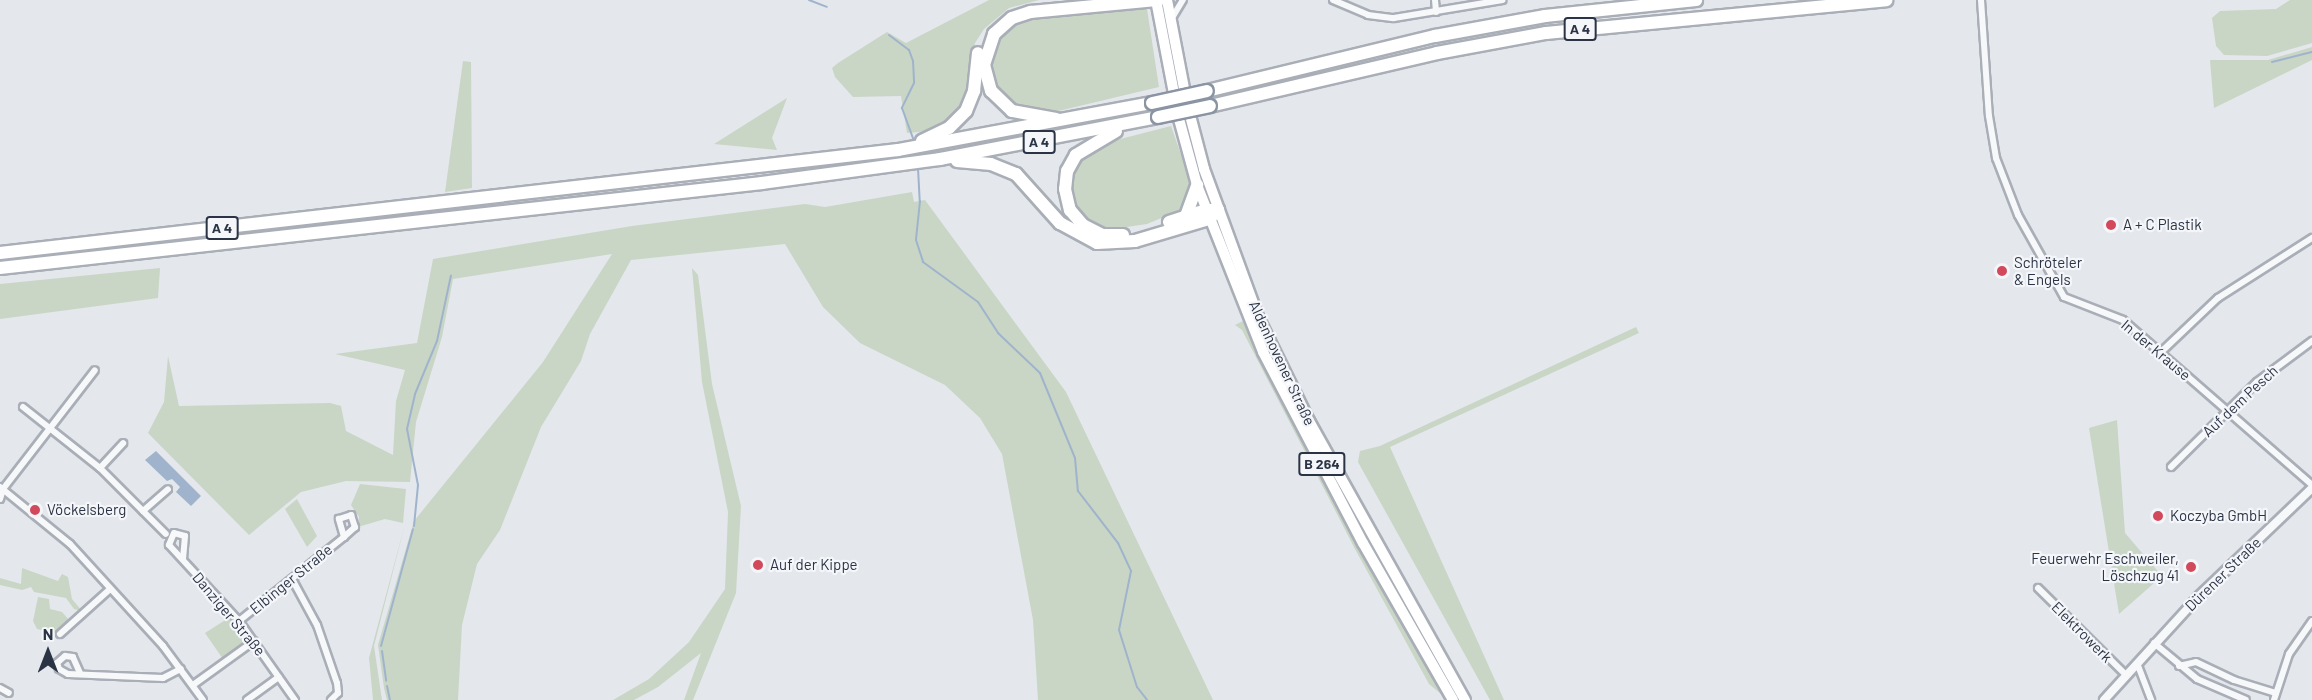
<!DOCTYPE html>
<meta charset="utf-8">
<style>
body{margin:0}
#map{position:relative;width:2312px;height:700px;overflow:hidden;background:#e4e7ec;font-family:Barlow,sans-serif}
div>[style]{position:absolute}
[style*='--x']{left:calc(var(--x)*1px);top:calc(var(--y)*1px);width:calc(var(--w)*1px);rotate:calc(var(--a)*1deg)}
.green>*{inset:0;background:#c9d6c5}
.water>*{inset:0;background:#9fb4cc}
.stream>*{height:2px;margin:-1px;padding:0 1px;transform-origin:1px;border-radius:1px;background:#9fb4cc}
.roads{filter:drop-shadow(2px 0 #a9aeb7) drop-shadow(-2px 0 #a9aeb7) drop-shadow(0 2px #a9aeb7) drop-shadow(0 -2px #a9aeb7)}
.minor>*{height:6px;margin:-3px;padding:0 3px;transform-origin:3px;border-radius:3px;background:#f7f8fa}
.tertiary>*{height:8px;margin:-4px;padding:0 4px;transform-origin:4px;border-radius:4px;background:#f7f8fa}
.primary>*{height:10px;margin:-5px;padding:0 5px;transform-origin:5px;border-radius:5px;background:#fff}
.motorway>*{height:12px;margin:-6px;padding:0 6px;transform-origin:6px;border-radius:6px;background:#fff}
.bridges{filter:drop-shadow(2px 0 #8b94a3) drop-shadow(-2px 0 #8b94a3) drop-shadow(0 2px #8b94a3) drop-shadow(0 -2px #8b94a3)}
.motorway-bridge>*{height:12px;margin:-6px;padding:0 6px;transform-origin:6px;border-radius:6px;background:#fff}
.dots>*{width:16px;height:16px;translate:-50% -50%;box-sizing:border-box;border:3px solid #f4f6f9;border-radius:50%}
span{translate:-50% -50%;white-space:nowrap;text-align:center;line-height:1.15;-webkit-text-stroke:4.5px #f4f6f9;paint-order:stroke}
.shield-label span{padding:2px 4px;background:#f4f6f9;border:2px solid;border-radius:4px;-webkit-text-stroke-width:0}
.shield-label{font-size:14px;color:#2b3445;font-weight:700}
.poi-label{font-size:15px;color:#2b3445}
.left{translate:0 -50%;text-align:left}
.right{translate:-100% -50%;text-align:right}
.street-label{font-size:15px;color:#2b3445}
.north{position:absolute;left:18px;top:622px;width:60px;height:60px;-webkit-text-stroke:4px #f4f6f9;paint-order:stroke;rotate:0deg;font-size:16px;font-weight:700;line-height:24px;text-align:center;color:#2b3445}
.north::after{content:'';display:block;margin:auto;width:21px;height:27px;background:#2b3445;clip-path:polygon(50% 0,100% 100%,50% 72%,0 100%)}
</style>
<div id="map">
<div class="green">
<div style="clip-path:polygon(989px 0,1039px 0,1009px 8px,984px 29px,975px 43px,968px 92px,957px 117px,931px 131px,907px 133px,901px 96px,853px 97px,835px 77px,832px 68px,838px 63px,887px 32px,906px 43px)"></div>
<div style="clip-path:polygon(2290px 0,2312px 0,2312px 43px,2267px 56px,2224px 55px,2216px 46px,2212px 18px,2220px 11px,2276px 9px)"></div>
<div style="clip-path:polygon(1124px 7px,1147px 9px,1159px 87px,1050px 113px,1012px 107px,996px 90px,991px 76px,992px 44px,1021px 16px,1056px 17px)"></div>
<div style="clip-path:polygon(2312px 47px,2312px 60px,2214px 108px,2210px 60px,2268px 60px)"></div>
<div style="clip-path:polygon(463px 61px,471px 62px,472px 188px,445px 192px)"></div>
<div style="clip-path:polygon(787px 98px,772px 138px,777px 150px,714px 144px)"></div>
<div style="clip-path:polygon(1171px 126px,1192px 186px,1183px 209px,1147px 224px,1120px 228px,1099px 227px,1083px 217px,1069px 197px,1073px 164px,1093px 146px)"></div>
<div style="clip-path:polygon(912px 192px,914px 202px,925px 200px,1066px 392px,1213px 700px,1038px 700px,1033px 620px,1002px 454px,980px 418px,945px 385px,860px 343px,823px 307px,785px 244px,631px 260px,590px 334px,581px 361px,541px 427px,500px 530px,477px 564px,462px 625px,458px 700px,387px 700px,384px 688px,378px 645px,414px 521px,543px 362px,612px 254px,453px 279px,442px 337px,416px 422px,410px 482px,346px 481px,301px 492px,249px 535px,148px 433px,164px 402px,168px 356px,179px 406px,330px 403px,341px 406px,346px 431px,393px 455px,396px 401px,405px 370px,335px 354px,417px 343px,433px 259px,632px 226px,805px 204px,825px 207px)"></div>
<div style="clip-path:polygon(160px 268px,158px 298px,0 319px,0 284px)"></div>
<div style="clip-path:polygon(692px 268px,698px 275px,712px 384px,741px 506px,736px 593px,693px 700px,684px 700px,701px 653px,658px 687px,634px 700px,613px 700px,649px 679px,689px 642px,725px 589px,728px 512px,702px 382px)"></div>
<div style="clip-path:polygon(1243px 321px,1360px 545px,1448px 700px,1429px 684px,1355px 549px,1242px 330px,1235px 325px)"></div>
<div style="clip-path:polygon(1636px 327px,1639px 333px,1390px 447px,1504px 700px,1490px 700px,1358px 462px,1360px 451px,1380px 446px)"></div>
<div style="clip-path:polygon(2117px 420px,2125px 533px,2162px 576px,2119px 614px,2089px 428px)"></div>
<div style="clip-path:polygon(360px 484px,406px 489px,403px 523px,385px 519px,358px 527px,359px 517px,351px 505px)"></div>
<div style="clip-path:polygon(297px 499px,317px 536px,307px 547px,285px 509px)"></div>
<div style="clip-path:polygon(405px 524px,374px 646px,382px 700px,373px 700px,369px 658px)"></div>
<div style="clip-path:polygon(22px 568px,58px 581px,62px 574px,68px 577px,72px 599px,82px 611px,74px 609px,66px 598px,34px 592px,31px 587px,22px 590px,0 585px,0 578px,21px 584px)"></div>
<div style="clip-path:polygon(38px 597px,49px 599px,50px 609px,62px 612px,69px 620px,55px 633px,37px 629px,33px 621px)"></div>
<div style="clip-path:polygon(230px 617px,246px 644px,223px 659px,205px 633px)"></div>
</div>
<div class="water">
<div style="clip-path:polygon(156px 451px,201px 496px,191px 506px,176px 492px,180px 487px,172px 479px,167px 481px,145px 460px)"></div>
</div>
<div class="stream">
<div style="--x:809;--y:0;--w:19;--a:21"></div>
<div style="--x:889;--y:35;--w:25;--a:37"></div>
<div style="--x:909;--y:50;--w:12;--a:70"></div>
<div style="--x:913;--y:61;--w:22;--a:87"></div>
<div style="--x:914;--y:83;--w:28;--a:116"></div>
<div style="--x:902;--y:108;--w:35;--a:70"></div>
<div style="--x:2272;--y:62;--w:41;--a:-14"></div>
<div style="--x:918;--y:168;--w:33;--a:87"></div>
<div style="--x:920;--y:201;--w:39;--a:96"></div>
<div style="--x:916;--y:240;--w:23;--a:72"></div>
<div style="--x:923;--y:262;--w:68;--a:36"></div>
<div style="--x:978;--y:302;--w:37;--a:57"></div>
<div style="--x:998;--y:333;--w:58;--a:43.6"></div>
<div style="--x:1040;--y:373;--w:92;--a:67.6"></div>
<div style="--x:1075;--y:458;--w:33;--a:85"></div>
<div style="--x:1078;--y:491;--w:66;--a:52.4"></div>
<div style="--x:1118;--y:543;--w:31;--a:65"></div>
<div style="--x:1131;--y:571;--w:60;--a:101.5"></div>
<div style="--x:1119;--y:630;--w:60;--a:72.5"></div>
<div style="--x:1137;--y:687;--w:16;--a:52"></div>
<div style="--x:414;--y:526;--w:41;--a:-84.4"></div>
<div style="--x:418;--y:485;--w:57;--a:-101.1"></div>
<div style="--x:407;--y:429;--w:36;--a:-77"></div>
<div style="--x:415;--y:394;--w:57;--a:-67.5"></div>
<div style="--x:437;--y:341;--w:67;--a:-78"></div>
<div style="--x:381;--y:646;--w:121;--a:-74.7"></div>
<div style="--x:382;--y:651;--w:30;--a:82"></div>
<div style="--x:387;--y:686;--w:14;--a:78"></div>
</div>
<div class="roads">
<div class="minor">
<div style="--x:1333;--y:0;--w:38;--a:23"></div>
<div style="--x:1368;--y:15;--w:26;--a:7"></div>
<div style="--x:1394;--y:18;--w:110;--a:-9.4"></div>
<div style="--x:1435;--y:0;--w:12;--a:85"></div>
<div style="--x:1981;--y:0;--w:116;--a:86.1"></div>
<div style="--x:1989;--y:116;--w:43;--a:80.5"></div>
<div style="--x:1996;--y:158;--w:61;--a:68.9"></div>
<div style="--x:2018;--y:215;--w:94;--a:60.7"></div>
<div style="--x:2064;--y:297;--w:63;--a:21.3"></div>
<div style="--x:2123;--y:320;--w:251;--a:41.1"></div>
<div style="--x:1172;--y:18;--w:21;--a:-59"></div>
<div style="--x:2160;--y:353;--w:80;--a:-43.5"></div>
<div style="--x:2218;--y:298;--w:112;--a:-32.6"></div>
<div style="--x:23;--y:407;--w:98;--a:38.4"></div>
<div style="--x:100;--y:468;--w:93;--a:45"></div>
<div style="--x:2171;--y:467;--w:121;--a:-44.7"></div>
<div style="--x:2257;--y:382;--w:69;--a:-36.7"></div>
<div style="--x:100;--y:468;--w:34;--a:-47"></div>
<div style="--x:0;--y:487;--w:90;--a:39.2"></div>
<div style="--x:70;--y:544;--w:138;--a:47.6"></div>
<div style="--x:163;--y:646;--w:67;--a:53.5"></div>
<div style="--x:0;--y:499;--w:10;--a:-73"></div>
<div style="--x:3;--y:489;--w:150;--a:-52.3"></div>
<div style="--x:143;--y:511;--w:33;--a:-41"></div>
<div style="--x:351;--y:515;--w:13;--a:72"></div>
<div style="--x:355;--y:527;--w:15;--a:138"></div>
<div style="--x:344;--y:537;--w:19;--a:-106"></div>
<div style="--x:339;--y:519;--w:13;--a:-18"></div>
<div style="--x:183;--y:559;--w:23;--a:-85"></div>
<div style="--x:185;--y:536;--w:11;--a:-165"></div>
<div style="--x:174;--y:533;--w:13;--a:113"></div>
<div style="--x:169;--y:545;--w:103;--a:47.4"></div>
<div style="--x:239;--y:621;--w:97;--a:54.7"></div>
<div style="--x:292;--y:579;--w:52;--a:61.5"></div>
<div style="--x:317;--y:625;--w:61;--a:71"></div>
<div style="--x:337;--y:683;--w:10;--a:84"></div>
<div style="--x:338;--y:693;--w:10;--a:135"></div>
<div style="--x:2038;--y:588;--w:124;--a:44.7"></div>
<div style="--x:239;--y:621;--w:134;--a:-38.7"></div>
<div style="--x:60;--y:634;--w:67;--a:-42"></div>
<div style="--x:2154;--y:643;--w:56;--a:39.9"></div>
<div style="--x:2197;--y:679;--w:53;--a:23.2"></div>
<div style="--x:2137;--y:663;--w:40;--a:69"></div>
<div style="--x:2179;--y:666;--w:17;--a:-13"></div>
<div style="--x:2196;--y:662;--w:42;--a:25.3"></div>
<div style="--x:2234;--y:680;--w:44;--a:17.2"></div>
<div style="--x:80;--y:673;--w:17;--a:-114"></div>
<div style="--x:73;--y:657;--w:8;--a:-173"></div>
<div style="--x:65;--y:656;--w:11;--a:139"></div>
<div style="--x:57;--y:663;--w:6;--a:72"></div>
<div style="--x:59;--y:669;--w:10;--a:29"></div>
<div style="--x:68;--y:674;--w:95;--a:2.4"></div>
<div style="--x:163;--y:678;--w:20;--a:-27"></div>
<div style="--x:193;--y:685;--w:75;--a:-35.8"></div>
<div style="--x:0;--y:688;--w:10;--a:29"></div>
<div style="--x:247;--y:700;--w:39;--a:-36"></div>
<div style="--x:2274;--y:700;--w:48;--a:-71.9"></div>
<div style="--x:2289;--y:654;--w:40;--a:-55.1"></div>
</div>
<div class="tertiary">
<div style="--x:2104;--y:700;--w:139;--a:-47.6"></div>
<div style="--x:2198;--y:597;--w:158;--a:-43.7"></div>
</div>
<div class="primary">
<div style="--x:1156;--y:0;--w:121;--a:79.1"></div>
<div style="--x:1179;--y:119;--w:68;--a:74.7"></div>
<div style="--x:1197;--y:185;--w:180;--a:68.4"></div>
<div style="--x:1263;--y:352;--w:216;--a:62.4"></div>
<div style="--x:1363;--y:543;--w:181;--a:60.2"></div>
<div style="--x:1167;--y:0;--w:106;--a:79.1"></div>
<div style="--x:1187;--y:104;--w:67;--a:75.3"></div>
<div style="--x:1204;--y:169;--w:160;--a:69.9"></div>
<div style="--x:1259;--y:319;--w:114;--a:63.9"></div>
<div style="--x:1309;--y:421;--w:320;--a:60.8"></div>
</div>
<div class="motorway">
<div style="--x:1207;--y:91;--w:235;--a:-13.6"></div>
<div style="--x:1435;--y:36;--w:112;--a:-10.3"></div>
<div style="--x:1545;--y:16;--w:152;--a:-6"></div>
<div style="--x:1210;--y:106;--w:233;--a:-13.1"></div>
<div style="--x:1437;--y:53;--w:111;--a:-10.4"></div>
<div style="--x:1546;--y:33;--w:342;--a:-5.5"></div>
<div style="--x:1056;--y:119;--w:45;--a:-169.7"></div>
<div style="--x:1012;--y:111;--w:29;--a:-136"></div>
<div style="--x:991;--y:91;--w:27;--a:-105"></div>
<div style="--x:984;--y:65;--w:33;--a:-72"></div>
<div style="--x:994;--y:34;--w:24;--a:-42"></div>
<div style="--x:1012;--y:18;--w:20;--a:-18"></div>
<div style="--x:1031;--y:12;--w:128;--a:-5.4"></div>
<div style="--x:1116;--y:131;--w:47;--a:149"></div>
<div style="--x:1076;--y:155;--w:18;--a:119"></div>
<div style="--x:1067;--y:171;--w:18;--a:96"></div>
<div style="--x:1065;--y:189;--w:22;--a:77"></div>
<div style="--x:1070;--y:210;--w:20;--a:49"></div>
<div style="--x:1083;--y:225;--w:22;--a:27"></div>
<div style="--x:1103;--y:235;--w:20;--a:0"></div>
<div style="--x:922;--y:141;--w:30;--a:-26"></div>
<div style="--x:949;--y:128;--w:24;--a:-45"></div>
<div style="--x:966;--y:111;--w:22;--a:-68"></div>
<div style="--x:974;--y:91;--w:38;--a:-84"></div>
<div style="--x:957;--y:161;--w:34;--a:5"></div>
<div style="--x:991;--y:164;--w:27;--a:22"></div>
<div style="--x:1016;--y:174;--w:66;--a:48.1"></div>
<div style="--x:1060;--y:223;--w:42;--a:28.4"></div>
<div style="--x:1097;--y:243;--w:38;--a:-3"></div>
<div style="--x:1135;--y:241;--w:77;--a:-16.6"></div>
<div style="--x:1209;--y:219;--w:13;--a:-45"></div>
<div style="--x:1186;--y:216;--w:33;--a:-70"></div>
<div style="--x:1169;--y:222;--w:39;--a:-18"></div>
<div style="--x:1206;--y:210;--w:12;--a:0"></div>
<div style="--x:0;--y:253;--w:904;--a:-6.54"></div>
<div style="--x:898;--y:150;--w:258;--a:-10.5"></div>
<div style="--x:0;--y:268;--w:767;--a:-6.36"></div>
<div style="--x:762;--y:183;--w:180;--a:-7.7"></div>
<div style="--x:940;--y:159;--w:222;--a:-10.9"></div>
</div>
</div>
<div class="bridges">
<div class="motorway-bridge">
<div style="--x:1152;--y:103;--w:56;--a:-12.3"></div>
<div style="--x:1158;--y:117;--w:53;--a:-11.9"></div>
</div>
</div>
<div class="dots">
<div style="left:2111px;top:225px;background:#d1495b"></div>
<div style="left:2002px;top:271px;background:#d1495b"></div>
<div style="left:35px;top:510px;background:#d1495b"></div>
<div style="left:2158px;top:516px;background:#d1495b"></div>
<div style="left:758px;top:565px;background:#d1495b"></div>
<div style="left:2191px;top:567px;background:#d1495b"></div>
</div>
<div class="shield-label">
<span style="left:1580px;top:29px">A 4</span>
<span style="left:1039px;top:142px">A 4</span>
<span style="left:222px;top:228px">A 4</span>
<span style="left:1322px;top:464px">B 264</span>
</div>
<div class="poi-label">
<span class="left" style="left:2123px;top:225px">A + C Plastik</span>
<span class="left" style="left:2014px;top:271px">Schröteler<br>&amp; Engels</span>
<span class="left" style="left:47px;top:510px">Vöckelsberg</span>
<span class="left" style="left:2170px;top:516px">Koczyba GmbH</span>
<span class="right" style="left:2179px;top:567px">Feuerwehr Eschweiler,<br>Löschzug 41</span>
<span class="left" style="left:770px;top:565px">Auf der Kippe</span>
</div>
<div class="street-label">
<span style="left:2156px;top:350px;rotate:40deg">In der Krause</span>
<span style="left:1282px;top:363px;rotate:65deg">Aldenhovener Straße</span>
<span style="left:2240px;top:401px;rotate:-43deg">Auf dem Pesch</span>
<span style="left:2223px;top:574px;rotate:-44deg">Dürener Straße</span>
<span style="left:291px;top:579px;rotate:-39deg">Elbinger Straße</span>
<span style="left:229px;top:614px;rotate:50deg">Danziger Straße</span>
<span style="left:2082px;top:632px;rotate:45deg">Elektrowerk</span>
</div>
<div class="north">N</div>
</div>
